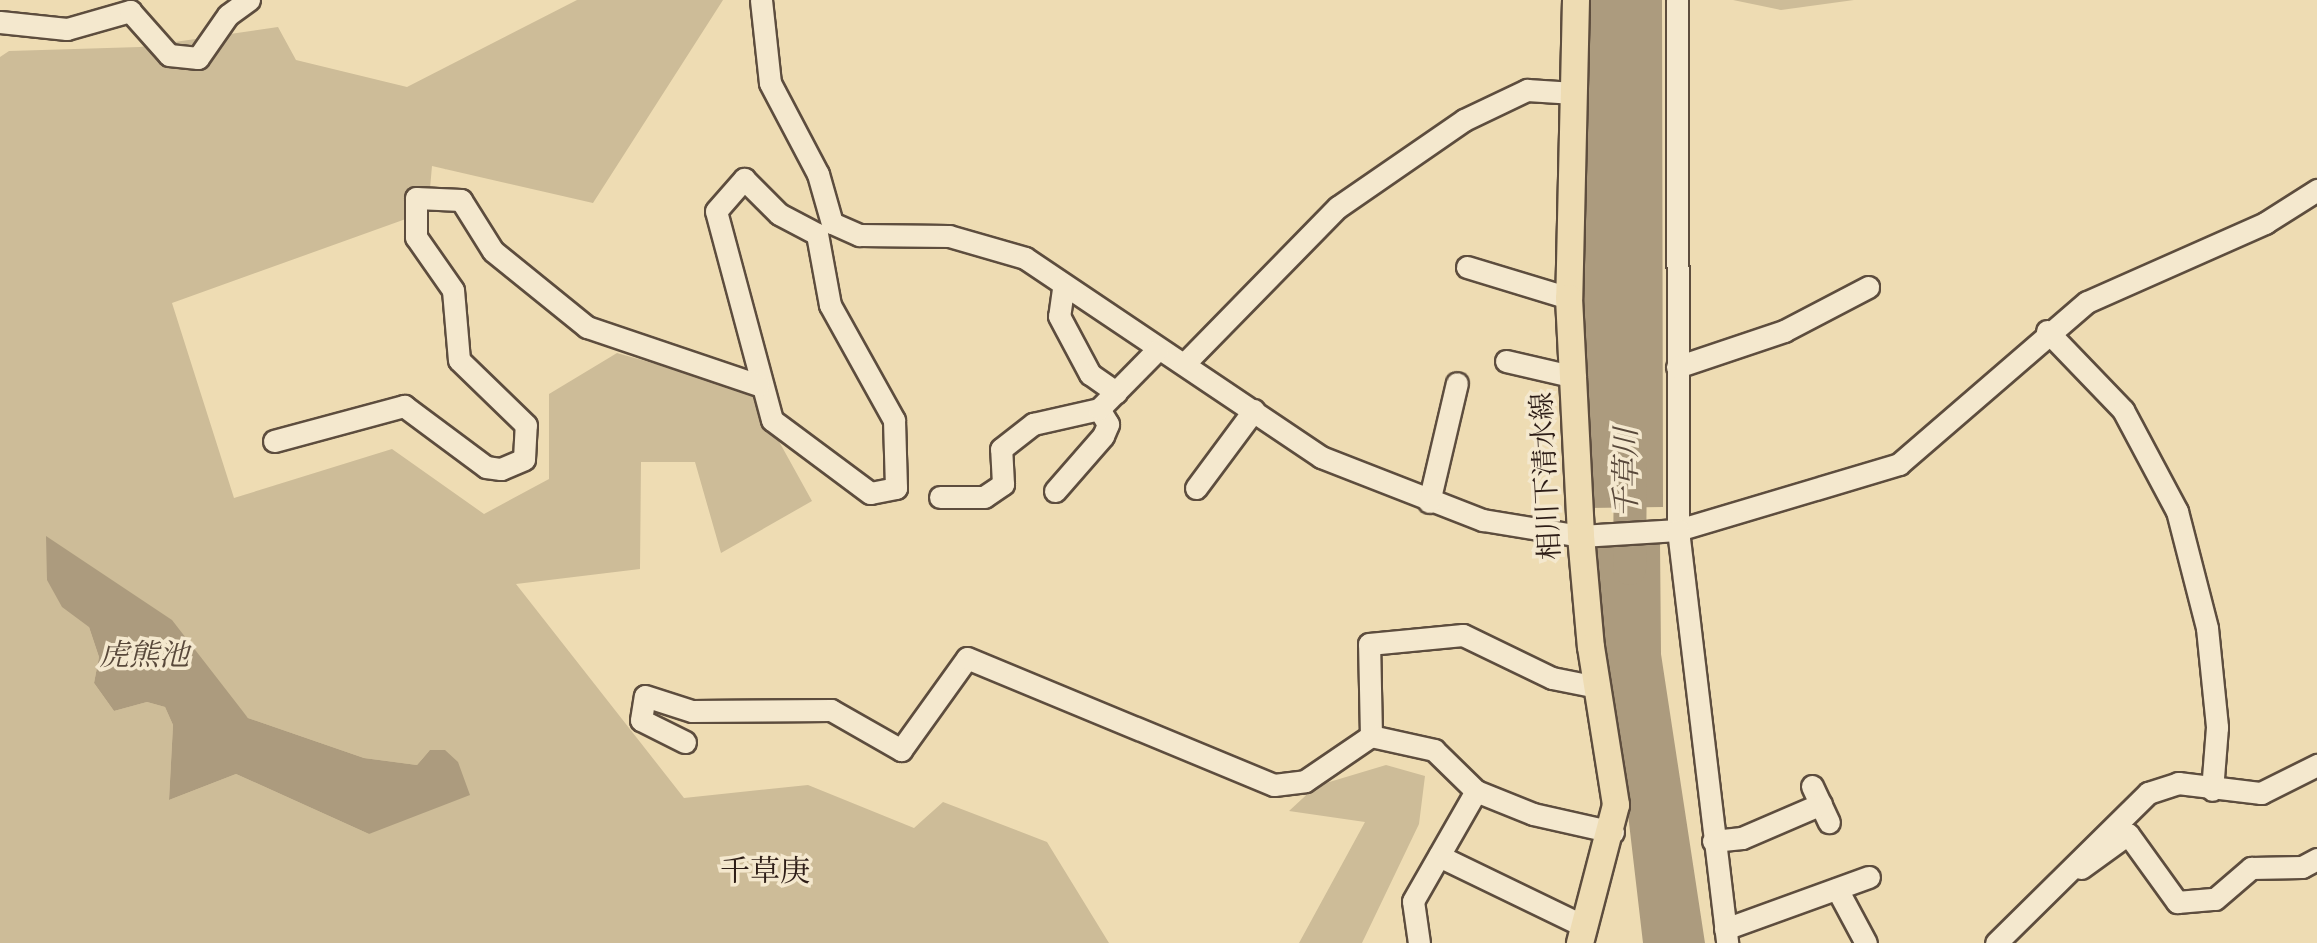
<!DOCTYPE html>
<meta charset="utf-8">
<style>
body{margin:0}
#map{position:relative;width:2317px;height:943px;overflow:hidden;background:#eedcb3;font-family:"IM FELL English","Noto Serif JP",serif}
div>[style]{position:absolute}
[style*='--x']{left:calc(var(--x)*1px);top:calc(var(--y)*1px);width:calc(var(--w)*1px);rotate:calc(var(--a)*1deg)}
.green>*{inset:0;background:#cdbc98}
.water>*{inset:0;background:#ac9b7e}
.river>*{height:33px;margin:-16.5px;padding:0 16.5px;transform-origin:16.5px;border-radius:16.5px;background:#ac9b7e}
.roads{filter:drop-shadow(2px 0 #5d4d3e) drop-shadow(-2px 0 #5d4d3e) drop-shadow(0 2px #5d4d3e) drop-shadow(0 -2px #5d4d3e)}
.minor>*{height:21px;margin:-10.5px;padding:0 10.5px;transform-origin:10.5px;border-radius:10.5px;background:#f4e8ce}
.major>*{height:26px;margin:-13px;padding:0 13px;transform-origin:13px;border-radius:13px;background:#eedcb3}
span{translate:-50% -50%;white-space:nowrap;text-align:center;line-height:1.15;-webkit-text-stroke:7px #f4e8ce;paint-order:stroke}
.street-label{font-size:28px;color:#2d1d17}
.water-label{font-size:30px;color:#59493b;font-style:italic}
.neighbourhood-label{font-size:30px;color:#2d1d17}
</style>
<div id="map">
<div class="green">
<div style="clip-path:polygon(evenodd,577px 0,723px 0,593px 203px,432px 166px,428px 211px,172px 303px,234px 498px,392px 449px,484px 514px,549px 479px,549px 394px,617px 353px,751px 391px,812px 501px,721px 553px,695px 462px,641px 462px,640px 569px,516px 584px,684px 798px,808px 785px,914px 828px,943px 802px,1047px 842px,1109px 943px,0 943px,0 57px,9px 51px,140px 47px,278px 27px,296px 60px,407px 87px,577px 0,89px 627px,212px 677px,248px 718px,364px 758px,417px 765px,430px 750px,369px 834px,236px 774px,169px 800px,173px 725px,165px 707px,147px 702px,114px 711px,94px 683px,99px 657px,89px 627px)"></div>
<div style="clip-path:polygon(1733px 0,1854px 0,1781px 10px)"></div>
<div style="clip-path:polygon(1386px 765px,1425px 776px,1419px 824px,1362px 943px,1299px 943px,1365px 822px,1289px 811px,1316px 786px)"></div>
</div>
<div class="water">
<div style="clip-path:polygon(1585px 0,1662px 0,1663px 507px,1587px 508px,1590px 427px,1579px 317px)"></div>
<div style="clip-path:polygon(46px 536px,172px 620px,248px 718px,364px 758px,417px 765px,430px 750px,445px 750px,458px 762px,470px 795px,369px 834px,236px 774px,169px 800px,173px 725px,165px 707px,147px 702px,114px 711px,94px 683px,99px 657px,89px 627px,62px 607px,47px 580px)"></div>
<div style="clip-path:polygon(1660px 541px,1661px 654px,1705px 943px,1643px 943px,1616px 711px,1595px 610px,1591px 554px,1602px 542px)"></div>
</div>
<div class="river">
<div style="--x:1629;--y:568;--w:107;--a:-89.5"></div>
</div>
<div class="roads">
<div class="minor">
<div style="--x:761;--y:0;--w:83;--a:83.8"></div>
<div style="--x:770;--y:83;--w:103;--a:62.2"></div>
<div style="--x:818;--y:174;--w:51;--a:74.1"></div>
<div style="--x:832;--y:223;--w:30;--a:24"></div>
<div style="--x:859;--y:235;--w:90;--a:0.6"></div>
<div style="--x:949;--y:236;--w:79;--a:16.1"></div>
<div style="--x:1025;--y:258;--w:357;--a:33.9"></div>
<div style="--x:1321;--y:457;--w:174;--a:21.3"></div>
<div style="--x:1483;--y:520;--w:99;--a:9.3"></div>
<div style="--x:1581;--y:536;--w:97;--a:-3.5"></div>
<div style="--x:1678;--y:530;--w:231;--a:-16.6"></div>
<div style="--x:1899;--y:464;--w:248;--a:-40.8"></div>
<div style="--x:2087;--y:302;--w:195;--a:-23.9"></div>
<div style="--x:2265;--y:223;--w:62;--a:-32.4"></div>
<div style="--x:1677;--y:0;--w:530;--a:89.89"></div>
<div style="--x:1678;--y:530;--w:416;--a:83.2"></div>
<div style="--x:0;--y:22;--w:67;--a:6"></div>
<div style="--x:67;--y:29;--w:66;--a:-15.9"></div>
<div style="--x:130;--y:11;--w:59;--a:48.4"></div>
<div style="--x:169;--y:55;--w:29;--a:6"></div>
<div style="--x:198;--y:58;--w:52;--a:-55.1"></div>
<div style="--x:228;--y:15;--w:26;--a:-36"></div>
<div style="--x:744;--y:179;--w:49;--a:45"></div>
<div style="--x:779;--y:214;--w:43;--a:27.8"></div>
<div style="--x:817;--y:234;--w:72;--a:79.6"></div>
<div style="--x:830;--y:305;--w:132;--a:60.9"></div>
<div style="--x:894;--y:420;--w:68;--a:88.3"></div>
<div style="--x:896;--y:488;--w:26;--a:169"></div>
<div style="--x:870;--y:493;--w:122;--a:-143.3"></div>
<div style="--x:772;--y:420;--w:216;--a:-105"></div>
<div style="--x:716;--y:211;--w:43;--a:-48.8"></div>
<div style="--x:1467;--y:267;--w:107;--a:16.9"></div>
<div style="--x:1063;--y:289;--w:27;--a:98"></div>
<div style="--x:1059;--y:316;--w:66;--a:61.9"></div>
<div style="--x:1090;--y:374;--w:32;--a:35"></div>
<div style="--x:2047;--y:331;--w:110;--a:46.1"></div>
<div style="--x:2123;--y:410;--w:115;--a:61.9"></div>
<div style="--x:2177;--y:511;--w:121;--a:75.6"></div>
<div style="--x:2207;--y:628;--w:100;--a:84.2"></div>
<div style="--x:2217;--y:727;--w:63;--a:94.5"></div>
<div style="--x:1506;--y:361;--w:71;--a:13.1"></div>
<div style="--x:1186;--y:362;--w:217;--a:-45.6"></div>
<div style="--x:1338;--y:207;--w:153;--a:-34.6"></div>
<div style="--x:1464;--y:120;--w:70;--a:-25.5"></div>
<div style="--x:1527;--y:90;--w:47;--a:3.7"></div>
<div style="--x:1677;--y:367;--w:113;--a:-18.6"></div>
<div style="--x:1784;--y:331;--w:95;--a:-27.6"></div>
<div style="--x:274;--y:441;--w:135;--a:-15.1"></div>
<div style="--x:404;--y:406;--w:102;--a:36.6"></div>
<div style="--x:486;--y:467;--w:15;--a:8"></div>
<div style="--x:501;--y:469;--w:25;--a:-23"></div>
<div style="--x:524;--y:459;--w:34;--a:-87"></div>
<div style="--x:526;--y:425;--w:93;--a:-135.9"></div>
<div style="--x:459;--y:360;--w:70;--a:-94.9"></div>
<div style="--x:453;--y:290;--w:65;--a:-124.9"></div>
<div style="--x:416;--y:237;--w:39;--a:-90"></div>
<div style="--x:416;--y:198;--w:45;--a:2.5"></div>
<div style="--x:461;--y:200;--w:60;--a:57.9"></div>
<div style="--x:493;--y:251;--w:121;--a:39"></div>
<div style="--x:587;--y:327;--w:181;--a:18.7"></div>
<div style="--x:1196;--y:488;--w:97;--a:-53.4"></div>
<div style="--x:1055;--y:491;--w:73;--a:-48.9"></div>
<div style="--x:1103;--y:436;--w:13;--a:-67"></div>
<div style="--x:1108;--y:424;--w:17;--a:-121"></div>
<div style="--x:940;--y:497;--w:44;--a:0"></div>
<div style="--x:984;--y:497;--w:23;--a:-34"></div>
<div style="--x:1003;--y:484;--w:35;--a:-93"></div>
<div style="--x:1001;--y:449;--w:41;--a:-38"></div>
<div style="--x:1033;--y:424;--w:68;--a:-12.8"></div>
<div style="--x:1099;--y:409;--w:83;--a:-45.5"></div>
<div style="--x:1429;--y:502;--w:122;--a:-76.8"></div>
<div style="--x:1371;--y:736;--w:92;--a:-91.2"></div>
<div style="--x:1369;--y:644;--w:94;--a:-5.5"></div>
<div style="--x:1463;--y:635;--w:99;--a:25.8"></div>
<div style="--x:1552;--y:678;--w:46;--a:11.3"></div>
<div style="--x:685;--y:742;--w:49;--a:-153.4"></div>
<div style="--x:641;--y:720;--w:24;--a:-81"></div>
<div style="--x:645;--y:696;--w:49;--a:17.7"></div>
<div style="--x:692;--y:711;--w:139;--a:-0.4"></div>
<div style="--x:831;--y:710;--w:81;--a:29.7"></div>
<div style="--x:901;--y:750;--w:113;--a:-54.3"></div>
<div style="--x:967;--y:658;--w:332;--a:22.5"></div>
<div style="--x:1274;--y:785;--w:31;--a:-7"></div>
<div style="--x:1305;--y:781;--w:80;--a:-34.3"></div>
<div style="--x:1371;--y:736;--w:65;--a:12.5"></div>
<div style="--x:1434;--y:750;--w:59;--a:44.3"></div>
<div style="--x:1476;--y:791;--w:61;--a:22"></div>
<div style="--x:1533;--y:814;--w:82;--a:12.7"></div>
<div style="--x:1812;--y:786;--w:40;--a:65"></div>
<div style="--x:1713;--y:841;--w:29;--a:-6"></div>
<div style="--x:1742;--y:838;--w:86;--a:-23.3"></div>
<div style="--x:1439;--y:856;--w:163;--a:25.8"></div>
<div style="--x:2081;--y:868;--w:58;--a:-35.9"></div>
<div style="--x:2128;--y:834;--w:84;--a:54.2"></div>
<div style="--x:2177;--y:902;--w:38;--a:-5"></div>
<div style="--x:2215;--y:899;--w:48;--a:-40.7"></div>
<div style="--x:2251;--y:868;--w:51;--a:-1.1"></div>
<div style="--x:2302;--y:867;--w:17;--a:-28"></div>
<div style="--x:1837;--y:889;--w:61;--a:61.8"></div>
<div style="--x:1725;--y:929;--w:153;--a:-19.9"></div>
<div style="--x:1419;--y:943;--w:42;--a:-98.1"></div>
<div style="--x:1413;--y:901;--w:127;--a:-60.2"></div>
<div style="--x:1996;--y:943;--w:214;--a:-44.6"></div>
<div style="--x:2148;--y:793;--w:32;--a:-18"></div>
<div style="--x:2178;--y:783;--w:84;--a:6.9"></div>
<div style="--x:2261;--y:793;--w:63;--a:-26.6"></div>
</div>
<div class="major">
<div style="--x:1576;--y:0;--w:298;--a:91.3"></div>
<div style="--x:1569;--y:298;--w:238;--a:87.1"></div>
<div style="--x:1581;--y:536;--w:111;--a:84.9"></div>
<div style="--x:1591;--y:647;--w:160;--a:81"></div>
<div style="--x:1616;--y:805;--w:143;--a:104.6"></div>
</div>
</div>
<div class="street-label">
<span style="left:1548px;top:476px;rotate:-93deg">相川下清水線</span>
</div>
<div class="water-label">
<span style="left:1628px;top:473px;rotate:-90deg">千草川</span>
<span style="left:144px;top:657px">虎熊池</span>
</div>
<div class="neighbourhood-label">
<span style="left:765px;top:873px">千草庚</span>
</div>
</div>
